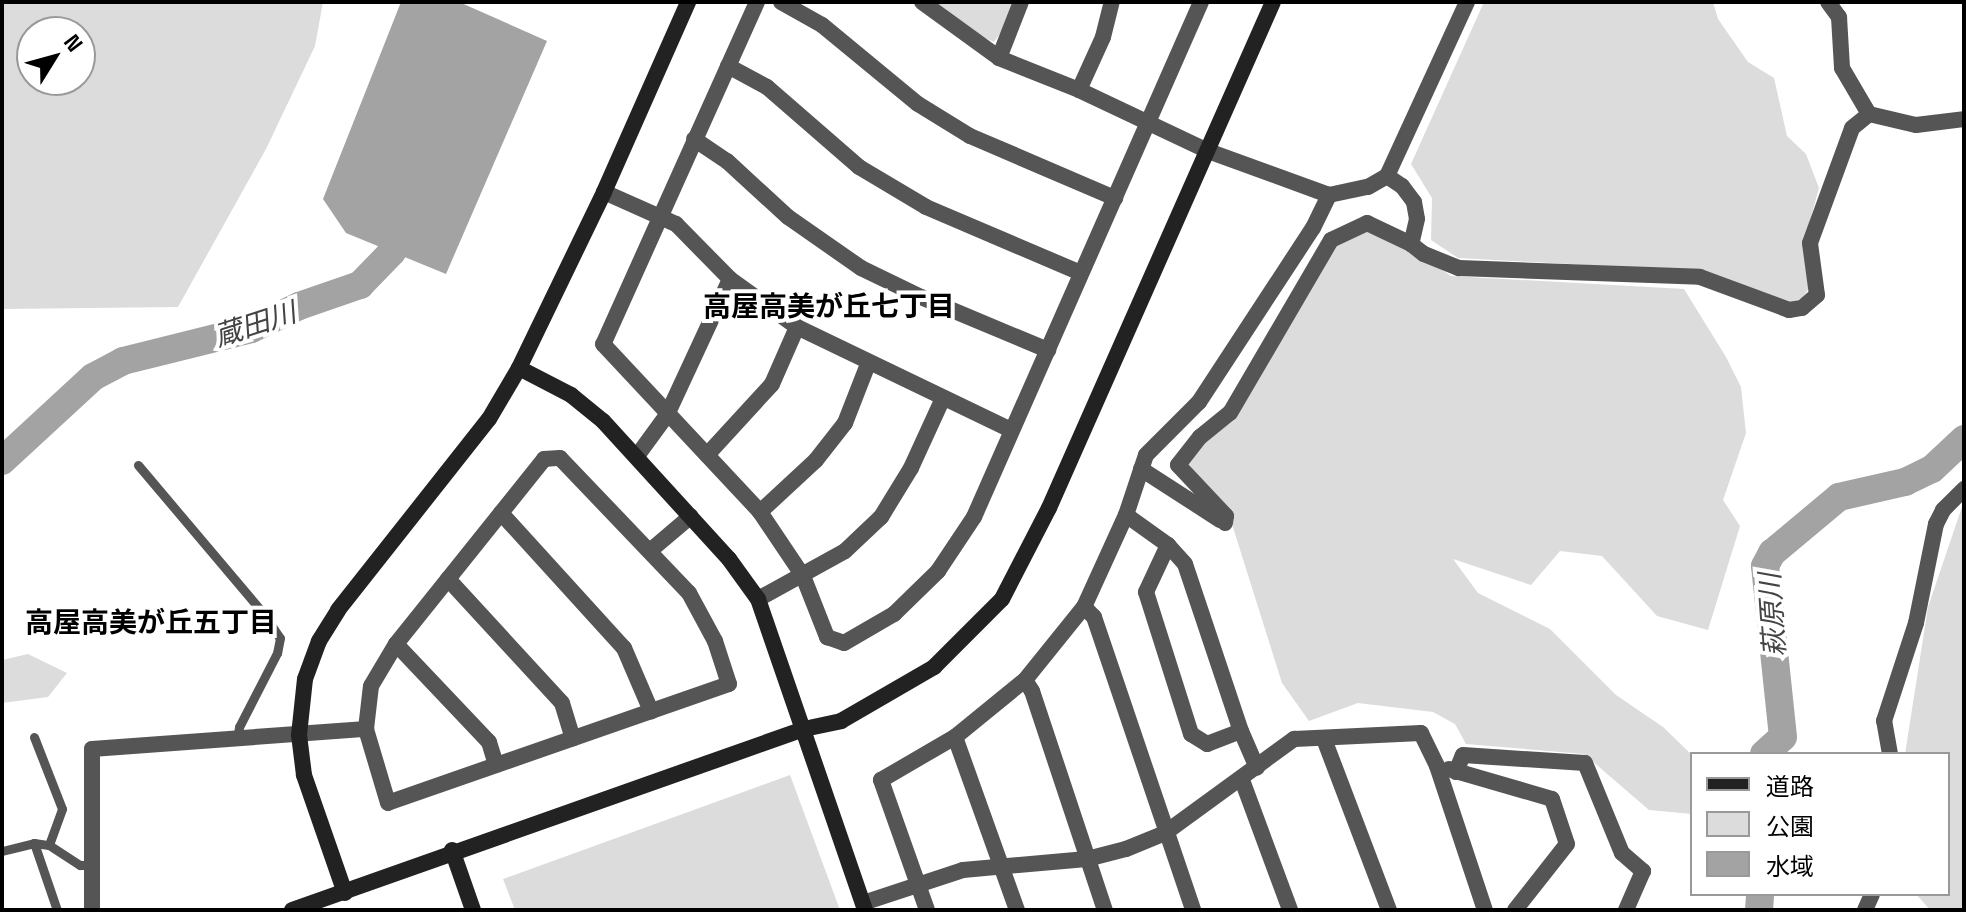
<!DOCTYPE html>
<meta charset="utf-8">
<style>
body{margin:0}
#map{position:relative;width:1966px;height:912px;overflow:hidden;background:#fff;font-family:"Space Grotesk","Noto Sans JP",sans-serif}
div>[style]{position:absolute}
[style*='--x']{left:calc(var(--x)*1px);top:calc(var(--y)*1px);width:calc(var(--w)*1px);rotate:calc(var(--a)*1deg)}
.green>*{inset:0;background:#dcdcdc}
.water>*{inset:0;background:#a3a3a3}
.river>*{height:28px;margin:-14px;padding:0 14px;transform-origin:14px;border-radius:14px;background:#a3a3a3}
.lane>*{height:9px;margin:-4.5px;padding:0 4.5px;transform-origin:4.5px;border-radius:4.5px;background:#555}
.street>*{height:16px;margin:-8px;padding:0 8px;transform-origin:8px;border-radius:8px;background:#555}
.secondary>*{height:16px;margin:-8px;padding:0 8px;transform-origin:8px;border-radius:8px;background:#222}
span{translate:-50% -50%;white-space:nowrap;text-align:center;line-height:1.15;-webkit-text-stroke:8px #fff;paint-order:stroke}
.neighbourhood-label{font-size:28px;color:#000;font-weight:700}
.water-label{font-size:28px;color:#444;font-style:italic}
.frame{position:absolute;inset:0;border:4px solid #000;pointer-events:none}
.legend{position:absolute;left:1690px;top:752px;width:260px;height:144px;box-sizing:border-box;background:#fff;border:2px solid #999;margin:0;padding:10px 14px;list-style:none;font-size:24px;color:#000}
.legend li{display:flex;align-items:center;gap:16px;height:40px}
.legend b{width:40px;border:2px solid #999}
.north{position:absolute;left:16px;top:16px;width:80px;height:80px;box-sizing:border-box;background:#fff;border:2px solid #999;border-radius:50%;rotate:53deg;font-size:22px;font-weight:700;line-height:32px;text-align:center;color:#000}
.north::after{content:'';display:block;margin:auto;width:28px;height:36px;background:#000;clip-path:polygon(50% 0,100% 100%,50% 72%,0 100%)}
</style>
<div id="map">
<div class="green">
<div style="clip-path:polygon(evenodd,2px 2px,323px 2px,315px 46px,266px 149px,178px 307px,2px 309px,2px 2px,80px 32px,80px 80px,32px 80px,32px 32px,80px 32px)"></div>
<div style="clip-path:polygon(936px 2px,1014px 2px,1004px 28px,994px 42px,971px 32px)"></div>
<div style="clip-path:polygon(1484px 2px,1713px 2px,1718px 19px,1748px 62px,1774px 78px,1787px 136px,1806px 154px,1819px 188px,1803px 245px,1810px 287px,1802px 298px,1788px 305px,1701px 271px,1458px 258px,1431px 240px,1432px 198px,1411px 164px)"></div>
<div style="clip-path:polygon(1379px 226px,1451px 276px,1684px 289px,1726px 357px,1741px 387px,1746px 433px,1723px 500px,1740px 526px,1708px 630px,1657px 616px,1602px 556px,1560px 551px,1531px 585px,1453px 559px,1478px 593px,1550px 629px,1616px 695px,1663px 727px,1692px 755px,1692px 814px,1649px 810px,1584px 754px,1466px 744px,1455px 724px,1433px 712px,1358px 703px,1309px 721px,1282px 683px,1231px 521px,1184px 458px,1228px 411px,1329px 241px)"></div>
<div style="clip-path:polygon(1964px 501px,1964px 910px,1930px 910px,1916px 894px,1948px 894px,1948px 754px,1905px 754px,1928px 607px)"></div>
<div style="clip-path:polygon(28px 654px,67px 673px,48px 697px,2px 703px,2px 660px)"></div>
<div style="clip-path:polygon(790px 775px,840px 910px,515px 910px,503px 879px)"></div>
</div>
<div class="water">
<div style="clip-path:polygon(401px 2px,459px 2px,547px 41px,446px 274px,346px 233px,323px 199px)"></div>
</div>
<div class="river">
<div style="--x:2;--y:461;--w:124;--a:-42.7"></div>
<div style="--x:93;--y:377;--w:34;--a:-28"></div>
<div style="--x:123;--y:361;--w:132;--a:-14"></div>
<div style="--x:251;--y:329;--w:53;--a:-25.6"></div>
<div style="--x:299;--y:306;--w:65;--a:-19"></div>
<div style="--x:360;--y:285;--w:46;--a:-45.9"></div>
<div style="--x:392;--y:252;--w:36;--a:-63"></div>
<div style="--x:1764;--y:754;--w:25;--a:-42"></div>
<div style="--x:1783;--y:737;--w:172;--a:-96"></div>
<div style="--x:1765;--y:566;--w:15;--a:-62"></div>
<div style="--x:1772;--y:553;--w:87;--a:-39.9"></div>
<div style="--x:1839;--y:497;--w:68;--a:-12.8"></div>
<div style="--x:1905;--y:482;--w:30;--a:-26"></div>
<div style="--x:1932;--y:469;--w:44;--a:-43.2"></div>
<div style="--x:1759;--y:910;--w:16;--a:-86"></div>
</div>
<div class="lane">
<div style="--x:138;--y:465;--w:194;--a:49.8"></div>
<div style="--x:263;--y:613;--w:30;--a:56"></div>
<div style="--x:280;--y:638;--w:15;--a:101"></div>
<div style="--x:277;--y:653;--w:83;--a:117.2"></div>
<div style="--x:239;--y:727;--w:13;--a:99"></div>
<div style="--x:34;--y:737;--w:77;--a:68.7"></div>
<div style="--x:62;--y:809;--w:38;--a:110"></div>
<div style="--x:49;--y:845;--w:37;--a:33"></div>
<div style="--x:80;--y:865;--w:11;--a:0"></div>
<div style="--x:34;--y:843;--w:71;--a:71.1"></div>
<div style="--x:2;--y:851;--w:33;--a:-14"></div>
<div style="--x:34;--y:843;--w:15;--a:8"></div>
</div>
<div class="street">
<div style="--x:757;--y:2;--w:375;--a:114.2"></div>
<div style="--x:603;--y:344;--w:230;--a:46.9"></div>
<div style="--x:760;--y:512;--w:77;--a:56.1"></div>
<div style="--x:803;--y:576;--w:66;--a:68.5"></div>
<div style="--x:827;--y:637;--w:18;--a:19"></div>
<div style="--x:844;--y:643;--w:58;--a:-30.1"></div>
<div style="--x:894;--y:614;--w:62;--a:-44.3"></div>
<div style="--x:938;--y:571;--w:65;--a:-56.3"></div>
<div style="--x:974;--y:517;--w:563;--a:-66.21"></div>
<div style="--x:781;--y:2;--w:47;--a:29.3"></div>
<div style="--x:822;--y:25;--w:124;--a:39.5"></div>
<div style="--x:918;--y:104;--w:61;--a:31.6"></div>
<div style="--x:970;--y:136;--w:158;--a:23.2"></div>
<div style="--x:922;--y:2;--w:95;--a:36"></div>
<div style="--x:999;--y:58;--w:86;--a:21.8"></div>
<div style="--x:1079;--y:90;--w:143;--a:25.3"></div>
<div style="--x:1208;--y:151;--w:129;--a:20"></div>
<div style="--x:1329;--y:195;--w:40;--a:-12"></div>
<div style="--x:1368;--y:187;--w:22;--a:-30"></div>
<div style="--x:1387;--y:176;--w:192;--a:-65.3"></div>
<div style="--x:1828;--y:2;--w:19;--a:54"></div>
<div style="--x:1839;--y:17;--w:51;--a:86.6"></div>
<div style="--x:1842;--y:68;--w:53;--a:59.6"></div>
<div style="--x:999;--y:58;--w:60;--a:-68.6"></div>
<div style="--x:728;--y:66;--w:44;--a:28.3"></div>
<div style="--x:767;--y:87;--w:122;--a:41"></div>
<div style="--x:859;--y:167;--w:78;--a:30.8"></div>
<div style="--x:926;--y:207;--w:168;--a:23.1"></div>
<div style="--x:1079;--y:90;--w:58;--a:-65.6"></div>
<div style="--x:1103;--y:37;--w:36;--a:-76"></div>
<div style="--x:694;--y:139;--w:40;--a:34"></div>
<div style="--x:727;--y:161;--w:83;--a:42.6"></div>
<div style="--x:788;--y:217;--w:89;--a:34.9"></div>
<div style="--x:861;--y:268;--w:67;--a:25.8"></div>
<div style="--x:921;--y:297;--w:138;--a:22.7"></div>
<div style="--x:1387;--y:176;--w:18;--a:34"></div>
<div style="--x:1402;--y:186;--w:20;--a:53"></div>
<div style="--x:1414;--y:202;--w:17;--a:80"></div>
<div style="--x:1417;--y:219;--w:26;--a:103"></div>
<div style="--x:1411;--y:244;--w:16;--a:38"></div>
<div style="--x:1424;--y:254;--w:38;--a:22"></div>
<div style="--x:1459;--y:268;--w:241;--a:2.1"></div>
<div style="--x:1700;--y:277;--w:95;--a:20.3"></div>
<div style="--x:1789;--y:310;--w:13;--a:-9"></div>
<div style="--x:1802;--y:308;--w:20;--a:-41"></div>
<div style="--x:1817;--y:295;--w:52;--a:-97.7"></div>
<div style="--x:1810;--y:243;--w:122;--a:-69.9"></div>
<div style="--x:1852;--y:128;--w:22;--a:-39"></div>
<div style="--x:1869;--y:114;--w:48;--a:13.2"></div>
<div style="--x:1916;--y:125;--w:48;--a:-7.1"></div>
<div style="--x:604;--y:192;--w:79;--a:24"></div>
<div style="--x:676;--y:224;--w:77;--a:45.5"></div>
<div style="--x:730;--y:279;--w:82;--a:35.6"></div>
<div style="--x:797;--y:327;--w:237;--a:25.7"></div>
<div style="--x:707;--y:455;--w:96;--a:-47.5"></div>
<div style="--x:772;--y:384;--w:62;--a:-66.3"></div>
<div style="--x:637;--y:456;--w:51;--a:-53.8"></div>
<div style="--x:667;--y:415;--w:150;--a:-65.1"></div>
<div style="--x:560;--y:458;--w:187;--a:46.3"></div>
<div style="--x:689;--y:593;--w:55;--a:61.6"></div>
<div style="--x:715;--y:641;--w:45;--a:72"></div>
<div style="--x:729;--y:684;--w:361;--a:160.8"></div>
<div style="--x:388;--y:803;--w:77;--a:-106.6"></div>
<div style="--x:366;--y:729;--w:43;--a:-83.4"></div>
<div style="--x:371;--y:686;--w:49;--a:-59.2"></div>
<div style="--x:396;--y:644;--w:237;--a:-51.3"></div>
<div style="--x:544;--y:459;--w:16;--a:-4"></div>
<div style="--x:1141;--y:469;--w:94;--a:32.8"></div>
<div style="--x:760;--y:512;--w:76;--a:-42.9"></div>
<div style="--x:816;--y:460;--w:47;--a:-51.9"></div>
<div style="--x:845;--y:423;--w:63;--a:-68.7"></div>
<div style="--x:501;--y:513;--w:183;--a:47.7"></div>
<div style="--x:624;--y:648;--w:69;--a:66.8"></div>
<div style="--x:1126;--y:515;--w:52;--a:35.5"></div>
<div style="--x:1168;--y:545;--w:25;--a:48"></div>
<div style="--x:1185;--y:564;--w:176;--a:71.5"></div>
<div style="--x:1241;--y:731;--w:40;--a:66.6"></div>
<div style="--x:1225;--y:523;--w:7;--a:-82"></div>
<div style="--x:1226;--y:516;--w:70;--a:-133.3"></div>
<div style="--x:1178;--y:465;--w:36;--a:-52"></div>
<div style="--x:1200;--y:437;--w:38;--a:-39"></div>
<div style="--x:1230;--y:413;--w:200;--a:-59.7"></div>
<div style="--x:1331;--y:240;--w:40;--a:-25"></div>
<div style="--x:1367;--y:223;--w:49;--a:25.5"></div>
<div style="--x:1168;--y:545;--w:52;--a:115.1"></div>
<div style="--x:1146;--y:592;--w:149;--a:72.4"></div>
<div style="--x:1191;--y:734;--w:19;--a:32"></div>
<div style="--x:1207;--y:744;--w:36;--a:-21"></div>
<div style="--x:651;--y:550;--w:52;--a:-40.4"></div>
<div style="--x:448;--y:579;--w:168;--a:47.4"></div>
<div style="--x:562;--y:703;--w:37;--a:73"></div>
<div style="--x:758;--y:599;--w:99;--a:-28.9"></div>
<div style="--x:845;--y:551;--w:50;--a:-43.4"></div>
<div style="--x:881;--y:517;--w:57;--a:-58.5"></div>
<div style="--x:911;--y:468;--w:77;--a:-65.4"></div>
<div style="--x:1084;--y:607;--w:14;--a:45"></div>
<div style="--x:1094;--y:617;--w:309;--a:71.3"></div>
<div style="--x:396;--y:644;--w:135;--a:46.5"></div>
<div style="--x:489;--y:742;--w:24;--a:73"></div>
<div style="--x:1025;--y:680;--w:13;--a:58"></div>
<div style="--x:1032;--y:691;--w:231;--a:71.6"></div>
<div style="--x:955;--y:737;--w:184;--a:70.3"></div>
<div style="--x:1324;--y:739;--w:183;--a:69.2"></div>
<div style="--x:1890;--y:754;--w:34;--a:-100"></div>
<div style="--x:1884;--y:721;--w:103;--a:-71.9"></div>
<div style="--x:1916;--y:623;--w:101;--a:-78.6"></div>
<div style="--x:1936;--y:524;--w:16;--a:-63"></div>
<div style="--x:1943;--y:510;--w:30;--a:-45"></div>
<div style="--x:1449;--y:769;--w:107;--a:16.2"></div>
<div style="--x:1552;--y:799;--w:47;--a:71.6"></div>
<div style="--x:1567;--y:844;--w:84;--a:128.2"></div>
<div style="--x:1456;--y:772;--w:18;--a:-68"></div>
<div style="--x:1463;--y:755;--w:122;--a:3.8"></div>
<div style="--x:1585;--y:763;--w:97;--a:67.7"></div>
<div style="--x:1622;--y:853;--w:28;--a:41"></div>
<div style="--x:1643;--y:871;--w:43;--a:113.6"></div>
<div style="--x:1242;--y:780;--w:139;--a:69.7"></div>
<div style="--x:863;--y:903;--w:105;--a:-18.3"></div>
<div style="--x:963;--y:870;--w:124;--a:-5.1"></div>
<div style="--x:1087;--y:859;--w:40;--a:-14.4"></div>
<div style="--x:1126;--y:849;--w:42;--a:-22.3"></div>
<div style="--x:1165;--y:833;--w:160;--a:-36.1"></div>
<div style="--x:1294;--y:739;--w:127;--a:-2.7"></div>
<div style="--x:1421;--y:733;--w:37;--a:64"></div>
<div style="--x:1437;--y:766;--w:152;--a:71.6"></div>
<div style="--x:92;--y:910;--w:161;--a:-90"></div>
<div style="--x:92;--y:749;--w:275;--a:-4.2"></div>
<div style="--x:927;--y:910;--w:138;--a:-109.5"></div>
<div style="--x:881;--y:780;--w:86;--a:-30.2"></div>
<div style="--x:955;--y:737;--w:90;--a:-39.2"></div>
<div style="--x:1025;--y:680;--w:94;--a:-51.1"></div>
<div style="--x:1084;--y:607;--w:101;--a:-65.5"></div>
<div style="--x:1126;--y:515;--w:63;--a:-71.6"></div>
<div style="--x:1146;--y:455;--w:75;--a:-45"></div>
<div style="--x:1199;--y:402;--w:208;--a:-56.8"></div>
<div style="--x:1313;--y:228;--w:37;--a:-64"></div>
<div style="--x:1865;--y:910;--w:17;--a:-66"></div>
</div>
<div class="secondary">
<div style="--x:519;--y:368;--w:59;--a:27.4"></div>
<div style="--x:571;--y:395;--w:41;--a:39.1"></div>
<div style="--x:603;--y:421;--w:187;--a:47.6"></div>
<div style="--x:729;--y:559;--w:49;--a:54.1"></div>
<div style="--x:758;--y:599;--w:329;--a:71"></div>
<div style="--x:452;--y:850;--w:64;--a:70.7"></div>
<div style="--x:345;--y:893;--w:125;--a:-109.2"></div>
<div style="--x:304;--y:775;--w:40;--a:-97.1"></div>
<div style="--x:299;--y:735;--w:56;--a:-83.9"></div>
<div style="--x:305;--y:679;--w:40;--a:-69.8"></div>
<div style="--x:319;--y:641;--w:36;--a:-58"></div>
<div style="--x:338;--y:610;--w:243;--a:-51.7"></div>
<div style="--x:489;--y:419;--w:59;--a:-59.5"></div>
<div style="--x:519;--y:368;--w:195;--a:-64.2"></div>
<div style="--x:604;--y:192;--w:208;--a:-66.1"></div>
<div style="--x:292;--y:910;--w:543;--a:-19.47"></div>
<div style="--x:804;--y:729;--w:38;--a:-12"></div>
<div style="--x:841;--y:721;--w:108;--a:-30.1"></div>
<div style="--x:934;--y:667;--w:96;--a:-45"></div>
<div style="--x:1002;--y:599;--w:102;--a:-62.7"></div>
<div style="--x:1049;--y:508;--w:553;--a:-66.12"></div>
</div>
<div class="neighbourhood-label">
<span style="left:829px;top:306px">高屋高美が丘七丁目</span>
<span style="left:151px;top:622px">高屋高美が丘五丁目</span>
</div>
<div class="water-label">
<span style="left:255px;top:324px;rotate:-18deg">蔵田川</span>
<span style="left:1772px;top:615px;rotate:-94deg">萩原川</span>
</div>
<div class="frame"></div>
<ul class="legend">
<li><b style="height:10px;background:#222"></b>道路</li>
<li><b style="height:22px;background:#dcdcdc"></b>公園</li>
<li><b style="height:22px;background:#a3a3a3"></b>水域</li>
</ul>
<div class="north">N</div>
</div>
